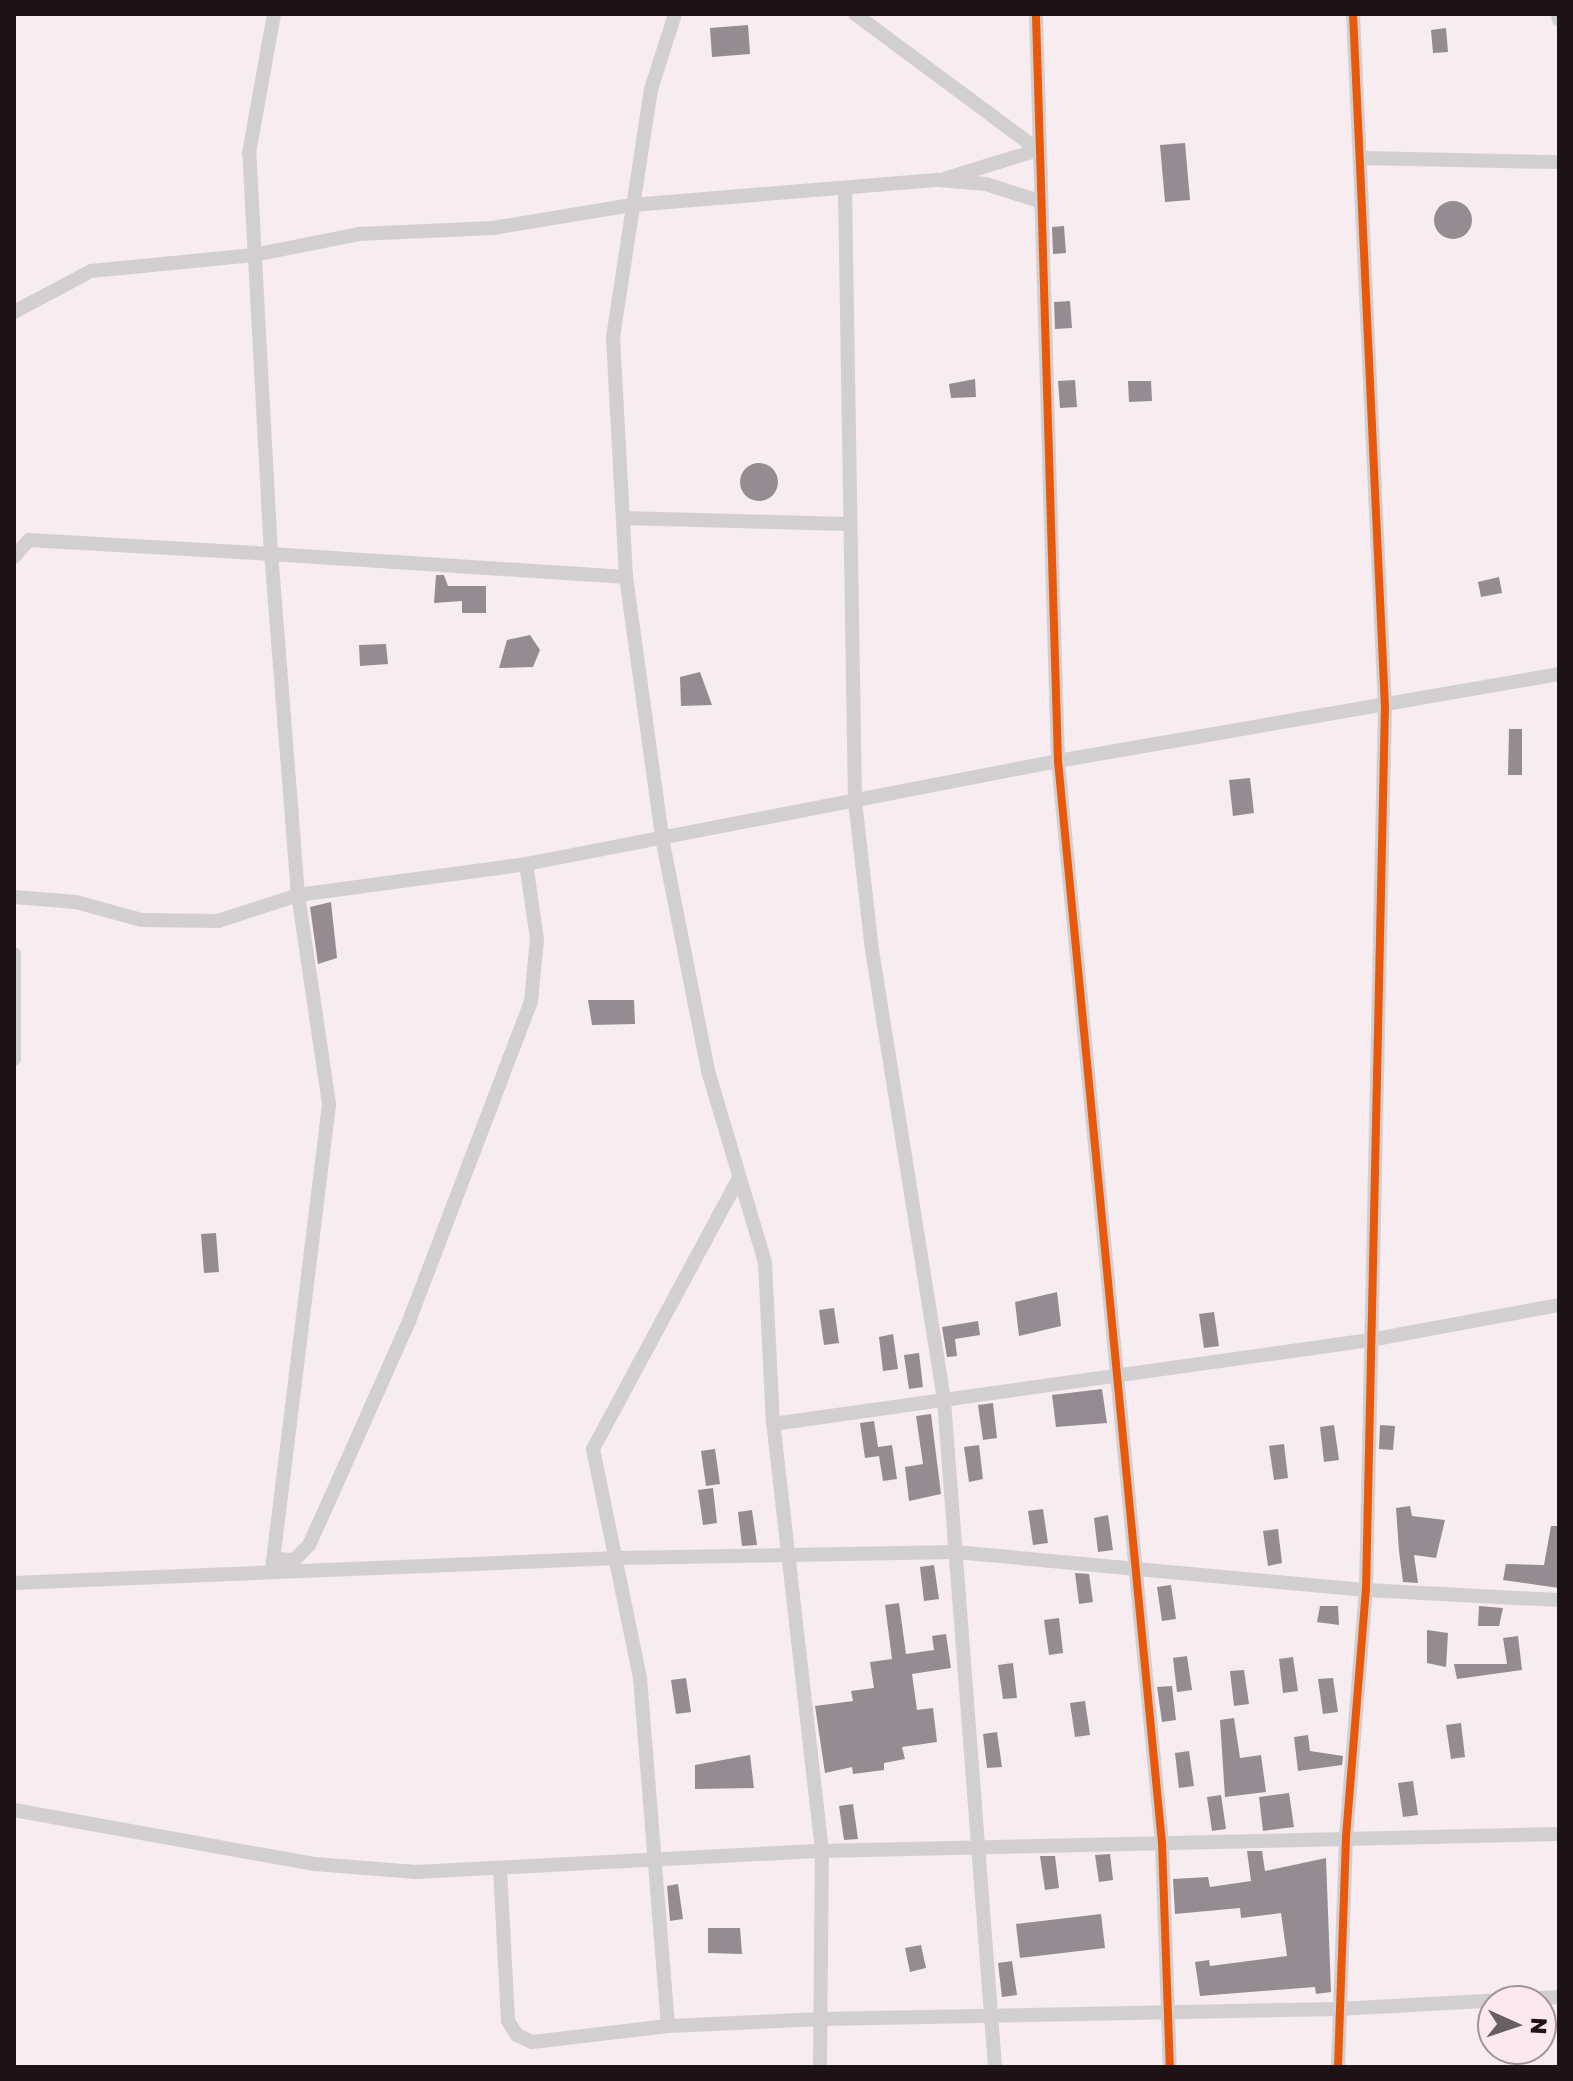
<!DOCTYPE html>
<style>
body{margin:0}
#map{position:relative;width:1573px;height:2081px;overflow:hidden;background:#f7ecf0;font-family:"Golos Text",sans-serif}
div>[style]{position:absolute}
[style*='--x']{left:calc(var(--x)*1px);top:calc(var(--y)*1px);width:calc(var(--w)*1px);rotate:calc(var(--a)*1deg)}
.building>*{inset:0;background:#958c92}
.round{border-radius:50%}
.street>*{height:14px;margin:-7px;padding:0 7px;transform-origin:7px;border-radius:7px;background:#d2cfd1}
.cycleway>*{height:8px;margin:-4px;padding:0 4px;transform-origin:4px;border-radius:4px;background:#e8590c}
span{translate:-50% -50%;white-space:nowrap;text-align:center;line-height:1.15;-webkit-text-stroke:8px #fce8ef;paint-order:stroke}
.frame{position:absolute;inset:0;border:16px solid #1d1216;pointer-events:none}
.north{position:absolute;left:1477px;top:1985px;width:80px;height:80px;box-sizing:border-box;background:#fce8ef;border:2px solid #a39298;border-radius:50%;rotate:93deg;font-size:22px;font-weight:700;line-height:32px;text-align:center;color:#1d1216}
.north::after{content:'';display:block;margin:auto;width:28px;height:36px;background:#695e62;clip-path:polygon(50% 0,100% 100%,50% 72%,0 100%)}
</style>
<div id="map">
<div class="building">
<div style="clip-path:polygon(748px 25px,750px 54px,712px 57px,710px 28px)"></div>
<div style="clip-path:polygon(1446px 28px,1448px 52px,1433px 53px,1431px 30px)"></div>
<div style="clip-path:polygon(1185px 143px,1190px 200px,1165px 202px,1160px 145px)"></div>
<div class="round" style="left:1434px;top:201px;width:38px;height:38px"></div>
<div style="clip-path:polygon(1064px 226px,1066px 253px,1053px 254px,1052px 227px)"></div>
<div style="clip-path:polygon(1070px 301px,1072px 328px,1055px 329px,1054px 302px)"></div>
<div style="clip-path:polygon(975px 379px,976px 397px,951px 398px,949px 384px)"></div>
<div style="clip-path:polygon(1075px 380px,1077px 407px,1060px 408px,1058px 381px)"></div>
<div style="clip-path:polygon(1128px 381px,1151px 381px,1152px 401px,1129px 402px)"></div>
<div class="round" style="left:740px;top:463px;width:38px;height:38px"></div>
<div style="clip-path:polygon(436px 575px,444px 575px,448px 586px,486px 586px,486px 613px,462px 613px,462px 601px,434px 603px)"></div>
<div style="clip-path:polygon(1499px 577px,1502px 593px,1481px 597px,1478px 582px)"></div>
<div style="clip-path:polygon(530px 635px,540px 650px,533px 667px,499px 668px,507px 640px)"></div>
<div style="clip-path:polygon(386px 644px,388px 664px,360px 666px,359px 645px)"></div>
<div style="clip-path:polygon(700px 672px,712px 705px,681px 706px,680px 677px)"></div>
<div style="clip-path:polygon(1509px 729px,1522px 729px,1522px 775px,1508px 775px)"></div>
<div style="clip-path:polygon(1250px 778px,1254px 813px,1233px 816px,1229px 780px)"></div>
<div style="clip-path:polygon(331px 902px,337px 958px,318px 964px,310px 907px)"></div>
<div style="clip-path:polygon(588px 1000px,634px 1000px,635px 1024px,592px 1025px)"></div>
<div style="clip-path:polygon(216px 1233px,219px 1272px,204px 1273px,201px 1234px)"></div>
<div style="clip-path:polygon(1057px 1292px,1061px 1326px,1019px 1336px,1015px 1302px)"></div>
<div style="clip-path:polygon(834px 1308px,839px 1343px,824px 1345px,819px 1310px)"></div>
<div style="clip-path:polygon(1214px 1312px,1219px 1346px,1204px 1348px,1199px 1314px)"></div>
<div style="clip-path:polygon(978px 1321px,980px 1335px,955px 1339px,957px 1356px,947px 1357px,942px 1327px)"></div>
<div style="clip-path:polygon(893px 1334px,898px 1369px,883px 1371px,879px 1337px)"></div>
<div style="clip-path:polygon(919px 1353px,923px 1387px,909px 1389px,904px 1355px)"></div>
<div style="clip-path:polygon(1102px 1389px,1107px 1423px,1056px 1427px,1052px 1395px)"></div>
<div style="clip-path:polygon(993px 1403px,997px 1438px,983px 1440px,978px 1405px)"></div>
<div style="clip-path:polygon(931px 1414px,941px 1494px,909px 1501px,905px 1467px,923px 1464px,916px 1416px)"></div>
<div style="clip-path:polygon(874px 1421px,878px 1447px,892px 1445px,897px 1479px,883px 1481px,879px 1456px,865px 1458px,860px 1423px)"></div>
<div style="clip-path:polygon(1334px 1425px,1339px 1460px,1324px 1462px,1320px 1427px)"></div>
<div style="clip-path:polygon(1380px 1425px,1395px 1426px,1393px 1450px,1379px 1449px)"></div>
<div style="clip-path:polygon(1284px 1444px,1288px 1478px,1274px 1480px,1269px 1446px)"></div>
<div style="clip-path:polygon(979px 1445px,983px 1479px,969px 1482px,964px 1447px)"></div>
<div style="clip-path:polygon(715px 1449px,720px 1484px,706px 1486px,701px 1451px)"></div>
<div style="clip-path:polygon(713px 1488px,717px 1523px,703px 1525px,698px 1490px)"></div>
<div style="clip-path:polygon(1410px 1506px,1412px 1516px,1445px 1520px,1436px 1558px,1414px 1555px,1418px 1583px,1403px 1582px,1399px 1551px,1396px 1508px)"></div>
<div style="clip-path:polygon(1043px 1509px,1048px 1543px,1033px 1545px,1028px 1511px)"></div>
<div style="clip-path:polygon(752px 1510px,757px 1545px,742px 1546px,738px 1512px)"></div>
<div style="clip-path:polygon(1108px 1515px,1113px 1550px,1098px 1552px,1094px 1518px)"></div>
<div style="clip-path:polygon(1551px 1526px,1559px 1526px,1559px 1588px,1503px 1580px,1506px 1564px,1544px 1565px)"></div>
<div style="clip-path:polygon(1278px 1529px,1282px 1563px,1268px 1566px,1263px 1531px)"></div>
<div style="clip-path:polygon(934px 1565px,939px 1599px,924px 1601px,920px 1567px)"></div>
<div style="clip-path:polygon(1075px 1573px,1089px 1574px,1093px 1602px,1079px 1604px)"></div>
<div style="clip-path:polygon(1171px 1585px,1176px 1619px,1162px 1621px,1157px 1587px)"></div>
<div style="clip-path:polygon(899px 1603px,906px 1654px,934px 1650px,932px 1636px,946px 1634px,951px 1668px,912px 1674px,917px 1710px,933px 1708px,937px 1742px,902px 1747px,905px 1759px,884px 1763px,884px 1770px,853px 1774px,852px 1767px,825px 1773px,815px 1706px,853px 1701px,851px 1691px,874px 1688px,870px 1662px,892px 1659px,885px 1605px)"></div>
<div style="clip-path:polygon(1320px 1606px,1338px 1606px,1339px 1625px,1317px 1622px)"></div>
<div style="clip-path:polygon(1479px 1606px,1503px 1608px,1499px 1626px,1478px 1626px)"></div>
<div style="clip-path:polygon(1059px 1618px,1063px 1653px,1049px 1655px,1044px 1620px)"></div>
<div style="clip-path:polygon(1427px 1630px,1448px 1633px,1446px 1667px,1427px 1663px)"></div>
<div style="clip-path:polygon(1518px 1636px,1522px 1670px,1457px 1679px,1454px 1664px,1507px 1664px,1503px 1638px)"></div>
<div style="clip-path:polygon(1187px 1656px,1192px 1690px,1177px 1692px,1173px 1658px)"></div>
<div style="clip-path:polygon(1293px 1657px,1298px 1691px,1283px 1693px,1279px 1659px)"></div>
<div style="clip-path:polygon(1013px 1663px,1017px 1698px,1003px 1699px,998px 1665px)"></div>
<div style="clip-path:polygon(1244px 1670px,1249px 1704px,1234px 1706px,1230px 1671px)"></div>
<div style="clip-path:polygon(686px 1678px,691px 1712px,676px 1714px,671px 1680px)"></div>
<div style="clip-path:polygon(1333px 1678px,1338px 1712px,1323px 1714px,1318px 1679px)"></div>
<div style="clip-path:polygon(1172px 1686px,1176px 1720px,1162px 1722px,1157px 1687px)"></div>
<div style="clip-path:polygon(1085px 1701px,1090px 1735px,1075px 1737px,1070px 1703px)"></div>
<div style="clip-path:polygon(1234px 1718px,1240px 1758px,1261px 1755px,1266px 1792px,1225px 1797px,1220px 1720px)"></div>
<div style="clip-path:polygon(1461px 1723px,1465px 1757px,1451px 1759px,1446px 1725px)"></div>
<div style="clip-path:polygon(997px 1732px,1002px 1767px,987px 1768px,983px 1734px)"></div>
<div style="clip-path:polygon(1308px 1735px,1310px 1751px,1343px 1756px,1342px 1765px,1298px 1771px,1294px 1737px)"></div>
<div style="clip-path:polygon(1189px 1751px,1194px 1786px,1179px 1788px,1175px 1753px)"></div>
<div style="clip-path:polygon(750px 1755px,754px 1788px,695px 1789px,695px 1765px)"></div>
<div style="clip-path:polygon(1413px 1781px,1418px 1815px,1403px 1817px,1398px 1783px)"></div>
<div style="clip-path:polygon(1289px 1793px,1294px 1827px,1263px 1831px,1259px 1797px)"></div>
<div style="clip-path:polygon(1221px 1795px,1226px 1829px,1212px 1831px,1207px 1797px)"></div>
<div style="clip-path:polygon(853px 1804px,858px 1839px,844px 1840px,839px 1806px)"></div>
<div style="clip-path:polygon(1247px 1851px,1262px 1851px,1265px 1871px,1326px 1858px,1331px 1992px,1316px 1994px,1315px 1987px,1200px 1996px,1195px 1962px,1209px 1960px,1210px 1966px,1287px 1956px,1281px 1913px,1241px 1918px,1240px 1908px,1175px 1914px,1173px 1879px,1208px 1877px,1210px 1887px,1251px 1881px)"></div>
<div style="clip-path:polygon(1110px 1854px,1113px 1880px,1099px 1882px,1095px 1855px)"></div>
<div style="clip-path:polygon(1040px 1856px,1055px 1856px,1059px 1888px,1045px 1890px)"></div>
<div style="clip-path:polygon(678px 1884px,683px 1919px,670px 1921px,667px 1886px)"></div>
<div style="clip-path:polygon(1101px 1914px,1105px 1948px,1020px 1958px,1016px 1924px)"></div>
<div style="clip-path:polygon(708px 1928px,740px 1928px,742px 1954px,708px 1953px)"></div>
<div style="clip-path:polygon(921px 1945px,926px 1968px,910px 1972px,905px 1948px)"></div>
<div style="clip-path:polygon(1012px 1961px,1017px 1995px,1002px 1997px,998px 1963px)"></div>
</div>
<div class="street">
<div style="--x:675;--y:14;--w:79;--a:107.7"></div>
<div style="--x:651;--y:89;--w:251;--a:98.7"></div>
<div style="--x:613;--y:337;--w:240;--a:86.9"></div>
<div style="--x:626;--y:577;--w:263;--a:82.1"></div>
<div style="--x:662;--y:838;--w:237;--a:78.8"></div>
<div style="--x:708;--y:1071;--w:199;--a:73.4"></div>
<div style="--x:765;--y:1262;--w:162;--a:87.2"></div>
<div style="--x:855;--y:14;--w:228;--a:36.6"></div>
<div style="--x:1558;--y:14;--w:6;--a:81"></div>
<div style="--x:1036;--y:16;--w:745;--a:88.31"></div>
<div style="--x:1058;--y:761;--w:1087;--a:84.51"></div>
<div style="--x:1162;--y:1843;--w:224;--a:88"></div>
<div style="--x:1362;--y:158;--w:197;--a:1.2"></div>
<div style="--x:947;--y:178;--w:95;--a:-17.1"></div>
<div style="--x:845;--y:190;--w:611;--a:89.06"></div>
<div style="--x:855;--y:801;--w:150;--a:83.5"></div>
<div style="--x:872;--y:950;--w:457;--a:80.9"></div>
<div style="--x:944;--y:1401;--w:668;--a:85.62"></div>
<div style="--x:14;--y:312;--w:87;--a:-28"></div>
<div style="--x:91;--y:271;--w:164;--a:-5.6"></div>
<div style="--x:254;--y:255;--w:107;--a:-11.3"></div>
<div style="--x:359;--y:234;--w:134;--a:-2.6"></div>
<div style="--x:493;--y:228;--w:141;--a:-9.4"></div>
<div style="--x:632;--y:205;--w:308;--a:-4.7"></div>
<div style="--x:939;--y:180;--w:47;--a:4.9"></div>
<div style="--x:986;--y:184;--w:56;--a:17.8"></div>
<div style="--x:623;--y:518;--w:225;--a:1.5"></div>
<div style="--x:14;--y:557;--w:23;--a:-49"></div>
<div style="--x:29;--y:540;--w:242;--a:3.3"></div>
<div style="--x:271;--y:554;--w:402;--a:-93.1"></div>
<div style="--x:249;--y:153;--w:141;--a:-79.8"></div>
<div style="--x:14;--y:897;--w:62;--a:4.6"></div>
<div style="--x:76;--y:902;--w:68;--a:15.3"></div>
<div style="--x:142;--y:920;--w:76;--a:0.8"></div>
<div style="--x:218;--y:921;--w:84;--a:-18"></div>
<div style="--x:298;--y:895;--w:230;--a:-7.7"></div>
<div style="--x:526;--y:864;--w:542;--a:-10.96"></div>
<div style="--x:1058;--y:761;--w:508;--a:-9.85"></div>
<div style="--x:14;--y:954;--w:105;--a:90"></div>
<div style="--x:278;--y:1559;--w:16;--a:4"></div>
<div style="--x:294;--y:1560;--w:21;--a:-45"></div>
<div style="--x:309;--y:1545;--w:58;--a:-65.6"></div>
<div style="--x:333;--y:1492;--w:187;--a:-66"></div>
<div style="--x:409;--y:1321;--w:342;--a:-69.1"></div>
<div style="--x:531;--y:1001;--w:62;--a:-84.5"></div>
<div style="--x:537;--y:939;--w:76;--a:-98.3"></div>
<div style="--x:272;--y:1569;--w:468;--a:-83"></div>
<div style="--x:329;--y:1104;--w:211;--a:-98.4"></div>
<div style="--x:298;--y:895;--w:342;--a:-94.5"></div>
<div style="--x:271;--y:554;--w:356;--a:3.7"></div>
<div style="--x:14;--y:1583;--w:604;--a:-2.37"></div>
<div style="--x:617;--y:1558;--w:338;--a:-1"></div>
<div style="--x:955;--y:1552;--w:413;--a:5.3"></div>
<div style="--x:1366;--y:1590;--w:193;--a:3"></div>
<div style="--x:14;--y:1810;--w:306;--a:10.2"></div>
<div style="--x:315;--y:1864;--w:101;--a:4.5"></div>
<div style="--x:416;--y:1872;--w:407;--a:-3"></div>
<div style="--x:822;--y:1851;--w:737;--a:-1.32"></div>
<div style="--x:500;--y:1868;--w:153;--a:87"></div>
<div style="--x:508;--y:2021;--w:17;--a:57"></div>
<div style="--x:517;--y:2035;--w:17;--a:25"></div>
<div style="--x:532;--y:2042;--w:137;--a:-6.7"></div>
<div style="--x:668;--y:2026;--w:153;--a:-2.6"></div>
<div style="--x:821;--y:2019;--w:517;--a:-1.11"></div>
<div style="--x:1338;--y:2009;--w:221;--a:-3.1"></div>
<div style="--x:668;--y:2026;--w:349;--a:-94.6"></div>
<div style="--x:640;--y:1678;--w:234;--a:-101.6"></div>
<div style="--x:593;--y:1449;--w:308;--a:-61.7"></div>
<div style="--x:820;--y:2067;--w:216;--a:-89.5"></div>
<div style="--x:822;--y:1851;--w:430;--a:-96.5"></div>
<div style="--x:773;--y:1424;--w:603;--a:-8.01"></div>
<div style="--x:1370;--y:1340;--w:192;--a:-10.5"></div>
<div style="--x:1338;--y:2067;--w:230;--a:-88"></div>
<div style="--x:1346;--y:1837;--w:248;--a:-85.4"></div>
<div style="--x:1366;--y:1590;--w:882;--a:-88.77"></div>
<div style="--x:1385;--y:708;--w:695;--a:-92.64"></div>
</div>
<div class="cycleway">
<div style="--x:1036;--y:16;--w:745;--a:88.31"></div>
<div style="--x:1058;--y:761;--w:1087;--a:84.51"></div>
<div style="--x:1162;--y:1843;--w:224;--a:88"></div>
<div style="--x:1338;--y:2067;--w:230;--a:-88"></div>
<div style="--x:1346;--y:1837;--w:248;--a:-85.4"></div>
<div style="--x:1366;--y:1590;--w:882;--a:-88.77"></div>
<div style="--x:1385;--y:708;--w:695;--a:-92.64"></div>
</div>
<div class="frame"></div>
<div class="north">N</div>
</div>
